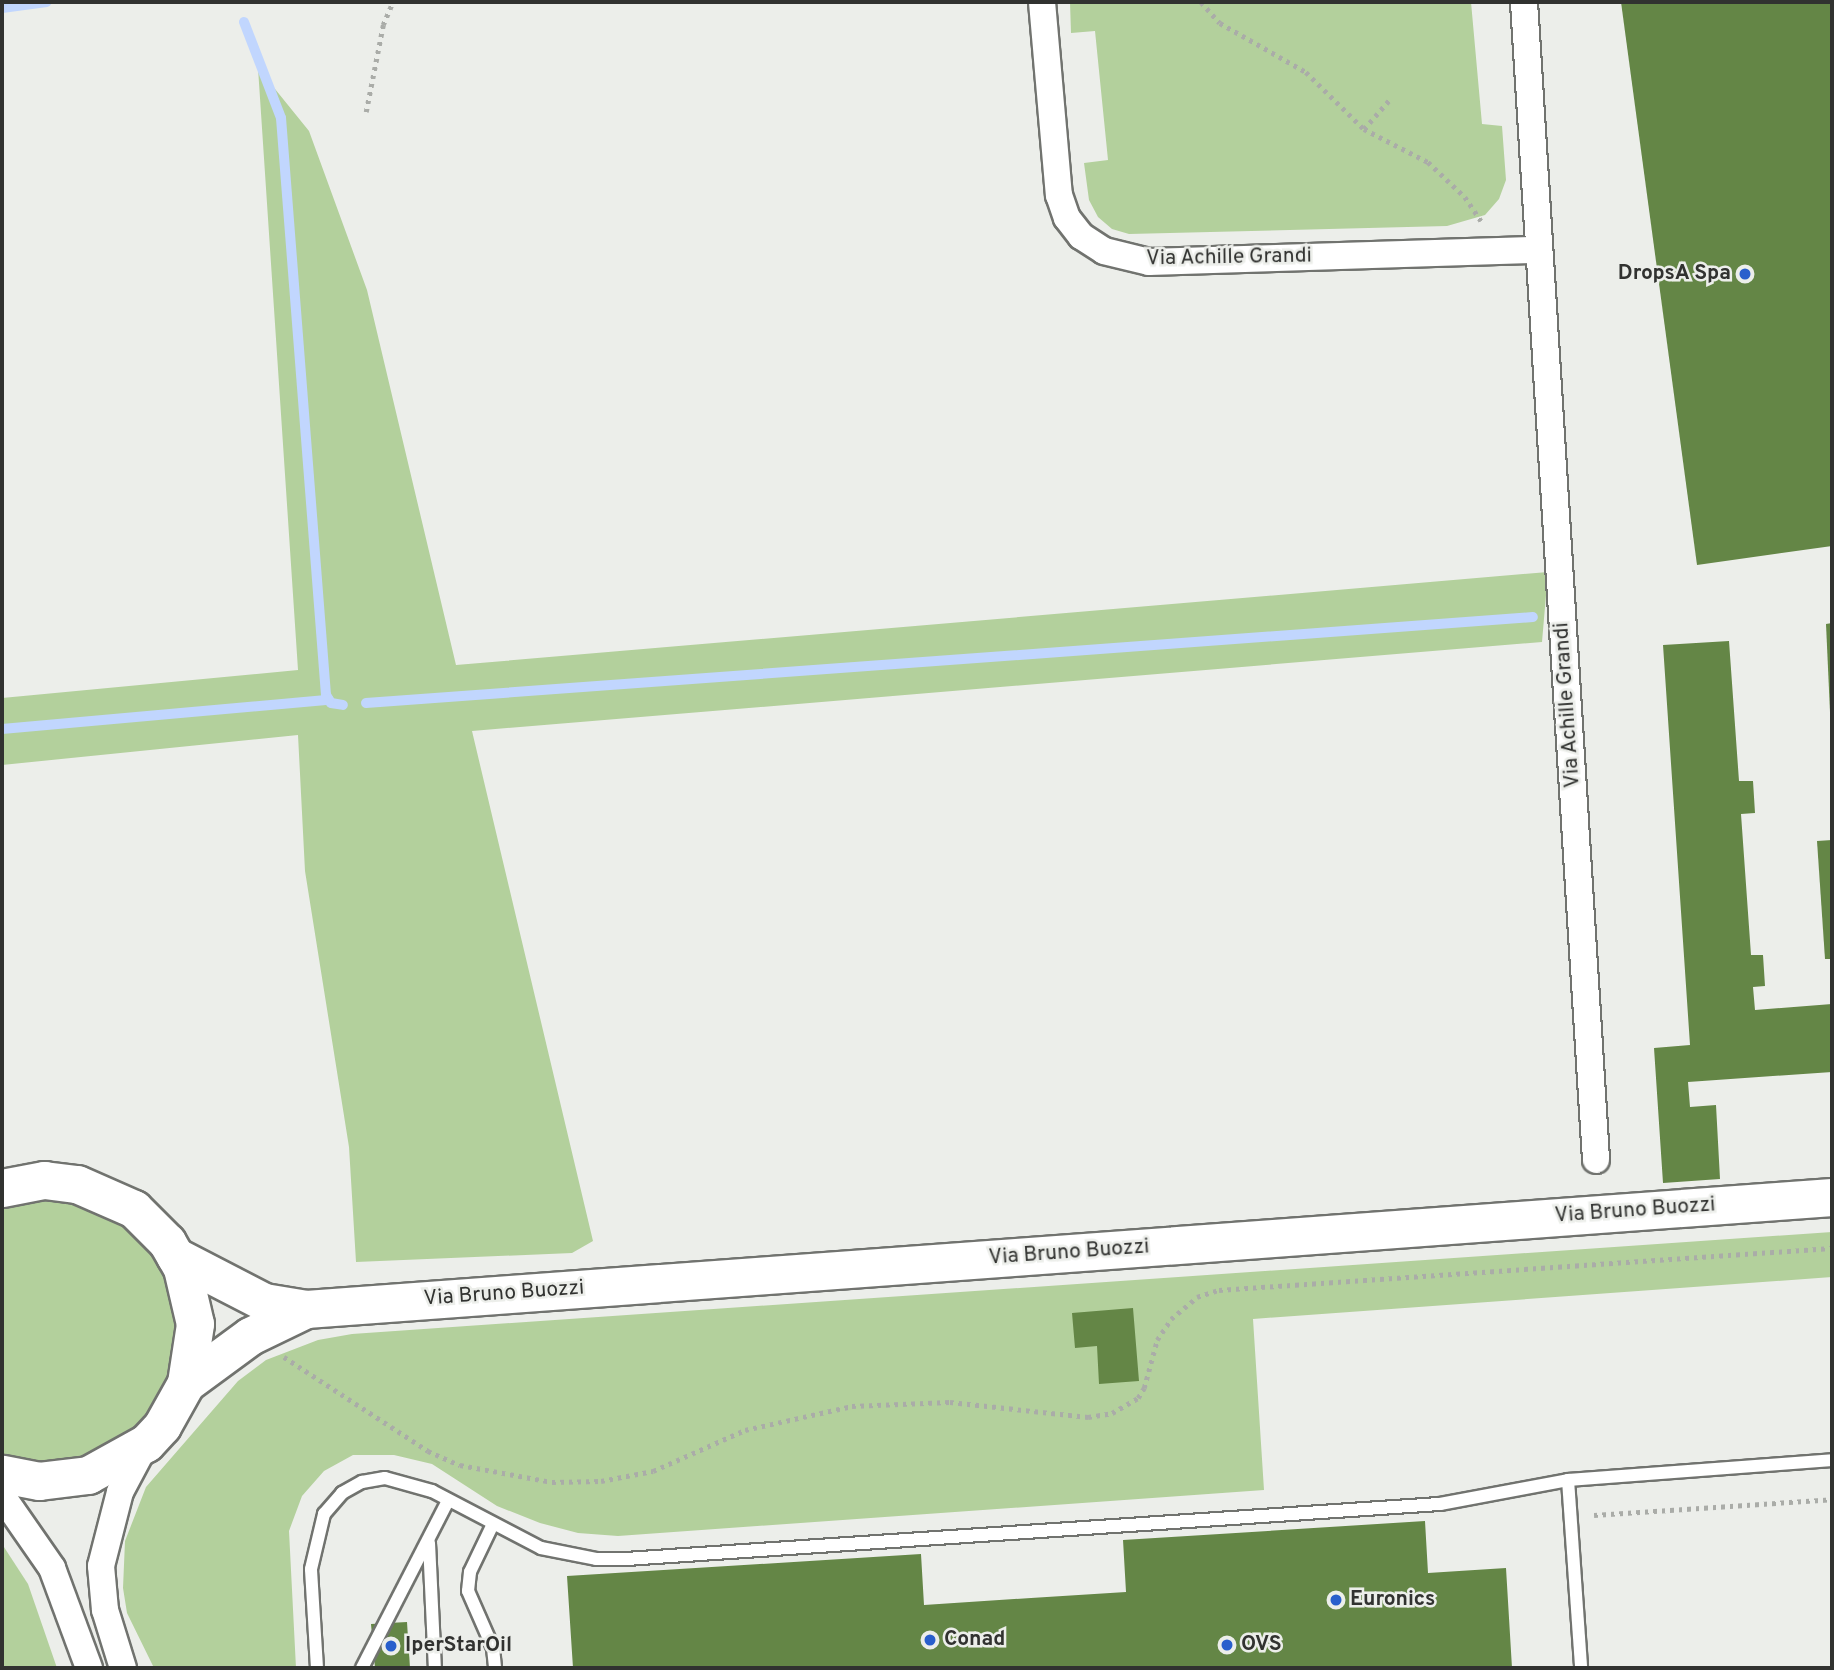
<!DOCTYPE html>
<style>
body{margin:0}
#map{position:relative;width:1834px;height:1670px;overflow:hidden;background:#eceeea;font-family:Overpass,sans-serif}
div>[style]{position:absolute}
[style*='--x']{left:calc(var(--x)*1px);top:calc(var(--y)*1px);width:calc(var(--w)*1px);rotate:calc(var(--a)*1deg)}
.green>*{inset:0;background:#b3d09c}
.stream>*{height:10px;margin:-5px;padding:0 5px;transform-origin:5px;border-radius:5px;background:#c1d6fe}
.building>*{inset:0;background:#648646}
.path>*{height:4.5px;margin-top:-2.25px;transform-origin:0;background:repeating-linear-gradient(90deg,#aaaca8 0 3.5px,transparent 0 8.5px)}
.roads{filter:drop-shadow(2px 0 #71736f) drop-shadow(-2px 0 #71736f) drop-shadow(0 2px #71736f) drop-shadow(0 -2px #71736f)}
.lane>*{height:12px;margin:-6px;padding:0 6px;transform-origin:6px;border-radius:6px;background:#fff}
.street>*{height:26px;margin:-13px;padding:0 13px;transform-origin:13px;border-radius:13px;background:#fff}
.secondary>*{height:37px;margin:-18.5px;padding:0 18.5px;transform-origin:18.5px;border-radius:18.5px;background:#fff}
.dots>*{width:19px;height:19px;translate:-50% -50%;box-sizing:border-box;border:4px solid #eceeea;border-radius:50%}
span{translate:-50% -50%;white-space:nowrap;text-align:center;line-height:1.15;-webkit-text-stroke:5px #eceeea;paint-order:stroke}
.street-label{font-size:21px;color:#313230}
.poi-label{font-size:21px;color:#313230;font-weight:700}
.right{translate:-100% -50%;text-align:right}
.left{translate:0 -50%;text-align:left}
.frame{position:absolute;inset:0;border:4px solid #313230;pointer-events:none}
</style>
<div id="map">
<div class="green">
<div style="clip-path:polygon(1070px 2px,1471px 2px,1482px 124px,1502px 126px,1506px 180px,1499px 199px,1485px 215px,1447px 226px,1129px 234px,1112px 229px,1098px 217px,1089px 200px,1084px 163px,1108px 160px,1095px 31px,1071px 33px)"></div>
<div style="clip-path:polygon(258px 68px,309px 131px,367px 290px,456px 665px,1548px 572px,1542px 642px,472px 731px,593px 1241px,572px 1253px,356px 1262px,349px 1147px,305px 871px,298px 735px,2px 765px,2px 698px,298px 670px)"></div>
<div style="clip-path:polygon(43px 1196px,85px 1202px,124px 1220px,154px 1250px,174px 1288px,181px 1334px,172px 1379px,149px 1419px,114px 1448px,70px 1464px,24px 1464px,2px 1456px,2px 1204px)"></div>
<div style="clip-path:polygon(1832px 1232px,1832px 1277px,1253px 1319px,1264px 1490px,618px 1536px,578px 1533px,540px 1523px,497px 1506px,432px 1464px,394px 1455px,353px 1455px,324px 1471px,302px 1496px,289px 1531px,296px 1668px,154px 1668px,127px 1613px,123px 1588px,125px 1541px,146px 1487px,238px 1381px,266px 1360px,318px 1340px,352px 1334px)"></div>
<div style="clip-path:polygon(2px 1544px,28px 1584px,57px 1668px,2px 1668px)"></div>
</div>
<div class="stream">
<div style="--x:2;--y:8;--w:45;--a:-7.6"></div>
<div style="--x:244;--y:22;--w:103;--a:68.9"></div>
<div style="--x:281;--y:118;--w:579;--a:85.54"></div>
<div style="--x:326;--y:695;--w:9;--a:58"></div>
<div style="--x:331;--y:703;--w:12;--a:9"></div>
<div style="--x:366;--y:703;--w:1170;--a:-4.21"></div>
<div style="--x:2;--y:729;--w:328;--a:-5.1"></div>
</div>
<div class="building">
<div style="clip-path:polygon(1621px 2px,1832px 2px,1832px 546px,1697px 565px)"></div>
<div style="clip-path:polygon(1832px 623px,1832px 712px,1830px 712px,1826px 624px)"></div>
<div style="clip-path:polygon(1729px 641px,1739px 781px,1753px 781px,1755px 813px,1741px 814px,1751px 955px,1763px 955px,1765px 986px,1753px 987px,1755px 1010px,1832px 1004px,1832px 1072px,1688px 1082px,1690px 1107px,1716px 1105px,1720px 1179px,1663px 1183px,1654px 1048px,1690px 1045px,1663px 645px)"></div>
<div style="clip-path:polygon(1832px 840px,1832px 959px,1825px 959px,1817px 841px)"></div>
<div style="clip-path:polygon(1133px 1308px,1139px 1381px,1099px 1384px,1097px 1346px,1075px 1348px,1072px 1313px)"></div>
<div style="clip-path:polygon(1425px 1521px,1428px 1573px,1506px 1568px,1512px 1668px,573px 1668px,567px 1576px,921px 1554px,924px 1605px,1031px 1598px,1126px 1592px,1123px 1540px)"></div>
<div style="clip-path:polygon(407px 1622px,410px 1668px,375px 1668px,371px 1624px)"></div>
</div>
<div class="path">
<div style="--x:1201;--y:2;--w:28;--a:48"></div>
<div style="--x:1220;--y:23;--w:99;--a:29.7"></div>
<div style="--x:1306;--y:72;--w:81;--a:44.5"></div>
<div style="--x:1364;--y:129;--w:72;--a:27.3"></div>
<div style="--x:1428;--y:162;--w:51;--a:43.4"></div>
<div style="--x:1465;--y:197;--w:29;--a:56"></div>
<div style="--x:366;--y:112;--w:89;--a:-78.9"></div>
<div style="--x:383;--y:25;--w:25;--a:-67"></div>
<div style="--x:1364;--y:129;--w:41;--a:-48.9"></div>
<div style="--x:284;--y:1357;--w:172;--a:33.1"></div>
<div style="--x:428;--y:1451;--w:35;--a:24"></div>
<div style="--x:460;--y:1465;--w:94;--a:10.5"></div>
<div style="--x:552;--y:1482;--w:49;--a:-1.2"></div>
<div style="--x:601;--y:1481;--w:53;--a:-10.9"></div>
<div style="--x:653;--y:1471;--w:101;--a:-24"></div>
<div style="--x:745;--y:1430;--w:110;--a:-12.6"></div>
<div style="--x:852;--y:1406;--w:98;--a:-2.3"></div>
<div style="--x:950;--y:1402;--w:139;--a:6.2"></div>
<div style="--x:1088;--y:1417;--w:24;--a:-9"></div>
<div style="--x:1112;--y:1413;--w:30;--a:-30"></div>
<div style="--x:1138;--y:1398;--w:12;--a:-59"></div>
<div style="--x:1144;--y:1388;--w:50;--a:-74.8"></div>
<div style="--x:1157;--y:1340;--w:25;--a:-56"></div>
<div style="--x:1171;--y:1319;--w:34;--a:-40"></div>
<div style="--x:1197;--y:1297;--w:23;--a:-18"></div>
<div style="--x:1219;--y:1290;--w:614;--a:-3.92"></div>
<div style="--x:1594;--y:1515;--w:239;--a:-3.8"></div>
</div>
<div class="roads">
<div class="lane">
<div style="--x:1568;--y:1480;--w:188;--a:86"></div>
<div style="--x:492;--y:1526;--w:51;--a:115.6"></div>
<div style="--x:470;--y:1572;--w:19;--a:96"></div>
<div style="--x:468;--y:1591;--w:62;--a:66.3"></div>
<div style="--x:493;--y:1648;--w:20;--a:84"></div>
<div style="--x:429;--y:1543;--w:125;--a:87.3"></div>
<div style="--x:317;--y:1668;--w:99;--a:-93.5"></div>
<div style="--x:311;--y:1569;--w:57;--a:-76.7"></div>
<div style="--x:324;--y:1514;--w:28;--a:-49"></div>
<div style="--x:342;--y:1493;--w:23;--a:-29"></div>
<div style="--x:362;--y:1482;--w:23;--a:-10"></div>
<div style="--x:385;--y:1478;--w:49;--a:15.5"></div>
<div style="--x:432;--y:1491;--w:123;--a:27.6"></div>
<div style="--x:541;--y:1548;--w:56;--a:11.3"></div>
<div style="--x:596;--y:1559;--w:30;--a:0"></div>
<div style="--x:626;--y:1559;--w:816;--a:-3.87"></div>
<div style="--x:1440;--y:1504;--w:130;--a:-10.6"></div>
<div style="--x:1568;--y:1480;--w:265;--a:-4.3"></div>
<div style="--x:362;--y:1668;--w:188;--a:-62.8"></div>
</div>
<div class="street">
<div style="--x:1042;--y:2;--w:194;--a:85"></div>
<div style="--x:1059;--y:195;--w:24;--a:71"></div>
<div style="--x:1067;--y:218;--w:23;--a:52"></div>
<div style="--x:1081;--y:236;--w:27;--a:33"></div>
<div style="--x:1104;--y:251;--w:46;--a:13.7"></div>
<div style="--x:1149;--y:262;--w:390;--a:-1.8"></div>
<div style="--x:1524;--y:2;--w:1160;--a:86.44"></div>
<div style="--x:2;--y:1496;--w:88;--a:55.2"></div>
<div style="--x:52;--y:1568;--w:107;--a:69.7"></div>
<div style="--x:123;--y:1668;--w:61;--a:-107.2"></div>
<div style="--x:105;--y:1610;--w:44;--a:-95.2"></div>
<div style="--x:101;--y:1566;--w:76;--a:-75.6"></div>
<div style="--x:120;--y:1492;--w:55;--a:-62"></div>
</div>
<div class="secondary">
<div style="--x:2;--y:1188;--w:43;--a:-10.8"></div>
<div style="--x:44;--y:1180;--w:33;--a:7"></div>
<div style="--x:77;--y:1184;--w:62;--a:23.7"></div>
<div style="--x:134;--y:1209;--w:47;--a:45"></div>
<div style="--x:167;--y:1242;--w:30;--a:60"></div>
<div style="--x:182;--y:1268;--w:57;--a:76.9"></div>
<div style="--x:195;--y:1324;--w:60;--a:98.7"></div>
<div style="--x:186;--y:1383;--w:49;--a:119.2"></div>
<div style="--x:162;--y:1426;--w:23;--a:133"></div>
<div style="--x:146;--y:1443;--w:66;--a:151.1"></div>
<div style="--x:88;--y:1475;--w:49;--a:173"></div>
<div style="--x:39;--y:1481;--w:38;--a:-169"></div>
<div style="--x:175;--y:1256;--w:100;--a:27.3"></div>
<div style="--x:264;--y:1302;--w:43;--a:9.5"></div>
<div style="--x:306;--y:1309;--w:1530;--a:-4.2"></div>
<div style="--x:186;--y:1383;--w:79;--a:-36.3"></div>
<div style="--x:250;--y:1336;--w:62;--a:-25.7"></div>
</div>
</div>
<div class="dots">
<div style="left:1745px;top:274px;background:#295fcc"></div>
<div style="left:1336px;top:1600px;background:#295fcc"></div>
<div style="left:930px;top:1640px;background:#295fcc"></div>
<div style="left:1227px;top:1645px;background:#295fcc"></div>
<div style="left:391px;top:1646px;background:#295fcc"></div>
</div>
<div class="street-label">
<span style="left:1229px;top:258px;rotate:-1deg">Via Achille Grandi</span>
<span style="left:1568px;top:705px;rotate:-94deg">Via Achille Grandi</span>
<span style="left:1635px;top:1211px;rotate:-4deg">Via Bruno Buozzi</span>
<span style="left:1069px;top:1253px;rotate:-4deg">Via Bruno Buozzi</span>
<span style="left:504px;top:1294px;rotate:-4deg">Via Bruno Buozzi</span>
</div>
<div class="poi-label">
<span class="right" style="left:1731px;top:274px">DropsA Spa</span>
<span class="left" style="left:1350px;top:1600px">Euronics</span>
<span class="left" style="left:944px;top:1640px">Conad</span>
<span class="left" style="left:1241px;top:1645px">OVS</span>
<span class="left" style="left:405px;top:1646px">IperStarOil</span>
</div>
<div class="frame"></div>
</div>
